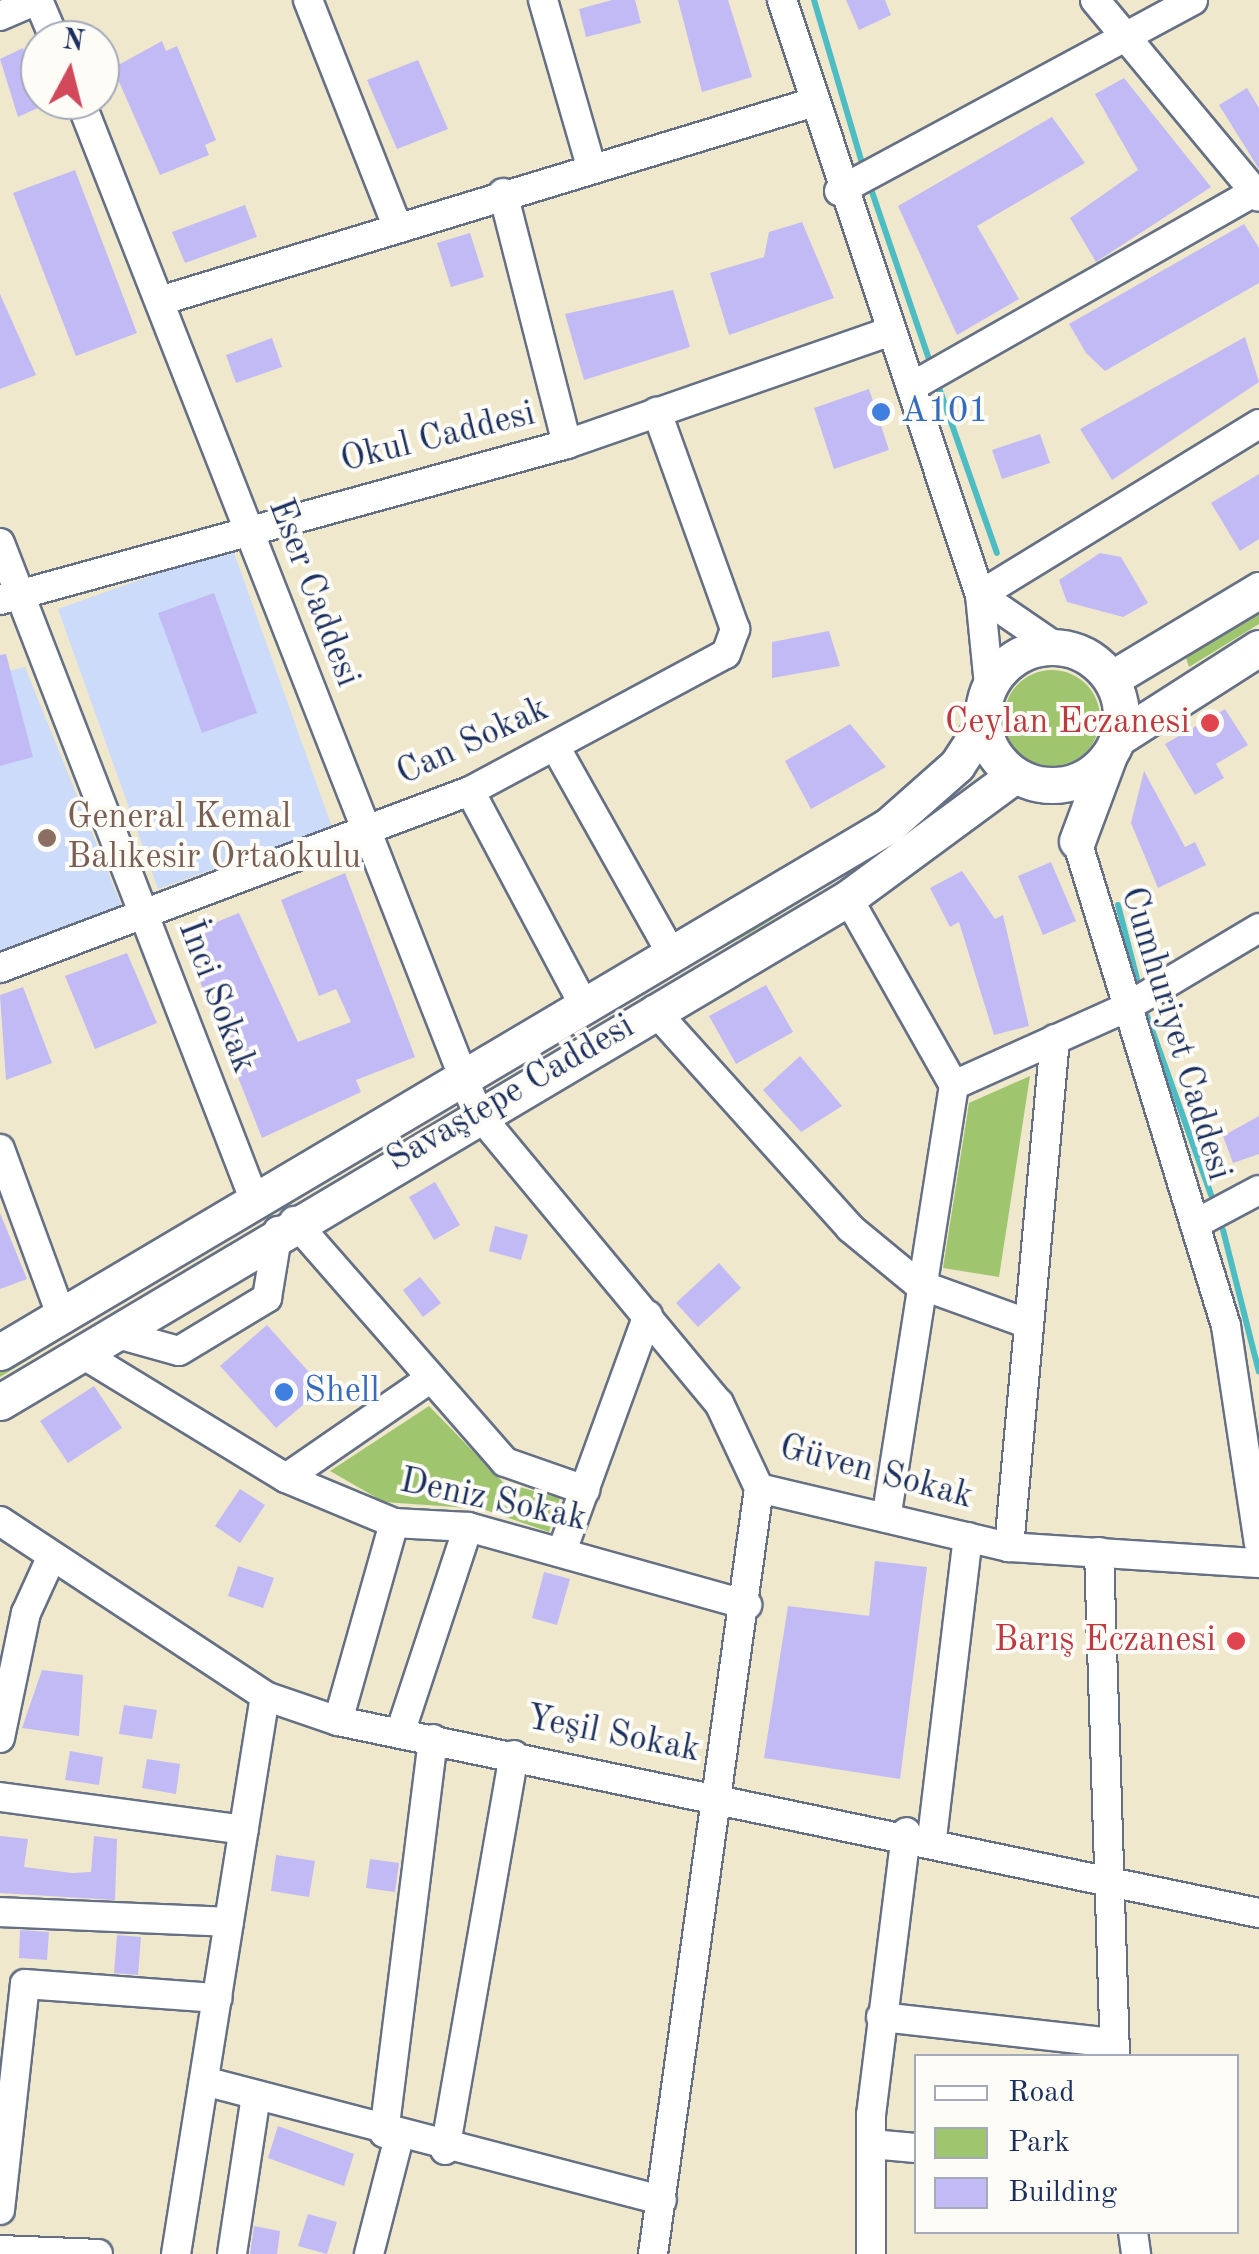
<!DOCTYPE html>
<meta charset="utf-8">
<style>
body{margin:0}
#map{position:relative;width:1259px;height:2254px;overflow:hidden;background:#efe8cd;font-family:"Old Standard TT",serif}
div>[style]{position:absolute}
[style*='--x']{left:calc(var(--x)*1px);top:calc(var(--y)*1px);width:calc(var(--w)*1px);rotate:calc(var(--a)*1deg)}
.built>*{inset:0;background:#cbdbf9}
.green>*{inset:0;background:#a0c56f}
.round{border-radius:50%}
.stream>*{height:6px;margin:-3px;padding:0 3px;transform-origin:3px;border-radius:3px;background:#4ebdc3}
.building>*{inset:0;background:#c2baf4}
.roads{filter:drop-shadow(2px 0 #657085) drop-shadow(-2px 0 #657085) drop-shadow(0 2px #657085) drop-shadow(0 -2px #657085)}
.minor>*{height:28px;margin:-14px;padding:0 14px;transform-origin:14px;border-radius:14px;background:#fff}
.major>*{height:35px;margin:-17.5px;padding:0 17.5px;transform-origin:17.5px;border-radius:17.5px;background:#fff}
.major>.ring{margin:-17.5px;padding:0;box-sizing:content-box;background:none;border:35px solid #fff;border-radius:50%}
.dots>*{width:28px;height:28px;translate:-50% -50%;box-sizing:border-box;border:5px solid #fdfcf7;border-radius:50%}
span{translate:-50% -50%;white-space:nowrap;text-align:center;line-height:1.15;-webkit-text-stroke:8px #fdfcf7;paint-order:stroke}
.shop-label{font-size:35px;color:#366cbe}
.left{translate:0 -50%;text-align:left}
.street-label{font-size:35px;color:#1b2f5e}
.health-label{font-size:35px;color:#be3a42}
.right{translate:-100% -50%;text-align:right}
.education-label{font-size:35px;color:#785e54}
.legend{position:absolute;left:914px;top:2054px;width:325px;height:180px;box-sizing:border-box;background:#fdfcf7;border:2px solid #a3aaba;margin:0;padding:12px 18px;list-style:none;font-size:30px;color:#1b2f5e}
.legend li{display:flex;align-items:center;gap:20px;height:50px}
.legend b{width:50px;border:2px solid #a3aaba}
.north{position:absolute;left:20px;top:20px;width:100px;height:100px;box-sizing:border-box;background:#fdfcf7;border:2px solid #a3aaba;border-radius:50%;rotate:7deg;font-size:28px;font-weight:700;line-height:40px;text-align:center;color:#1b2f5e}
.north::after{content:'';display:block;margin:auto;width:35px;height:45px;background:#d1495b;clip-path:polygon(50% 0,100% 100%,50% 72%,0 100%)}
</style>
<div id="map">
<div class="built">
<div style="clip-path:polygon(232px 547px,332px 827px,158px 889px,58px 609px)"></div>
<div style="clip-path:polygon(25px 667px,122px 907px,0 951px,0 673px)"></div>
</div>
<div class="green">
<div style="clip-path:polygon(1259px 610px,1259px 624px,1189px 667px,1186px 658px)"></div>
<div class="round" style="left:1004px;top:670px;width:96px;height:96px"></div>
<div style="clip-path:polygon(922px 817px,925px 824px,752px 932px,512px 1063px)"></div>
<div style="clip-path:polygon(1030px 1076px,999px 1277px,943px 1268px,969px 1103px)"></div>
<div style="clip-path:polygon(444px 1107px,0 1377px,0 1369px)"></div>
<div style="clip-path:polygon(429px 1406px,504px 1483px,560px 1498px,549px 1532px,483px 1509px,384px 1502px,330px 1471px)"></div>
</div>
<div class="stream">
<div style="--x:814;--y:0;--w:174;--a:73.6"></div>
<div style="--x:869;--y:183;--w:192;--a:71.2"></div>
<div style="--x:937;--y:382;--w:181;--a:70.7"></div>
<div style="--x:1118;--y:905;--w:76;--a:75.6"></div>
<div style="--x:1147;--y:1016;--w:190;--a:70.3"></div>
<div style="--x:1223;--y:1230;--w:146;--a:75.8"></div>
</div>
<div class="building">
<div style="clip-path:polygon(612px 0,635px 0,641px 23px,586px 37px,579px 9px)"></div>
<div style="clip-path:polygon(678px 0,728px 0,752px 77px,702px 92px)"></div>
<div style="clip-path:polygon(846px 0,885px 0,891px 15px,859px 30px)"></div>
<div style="clip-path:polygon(162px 41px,166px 51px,177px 46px,216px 140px,205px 145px,209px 155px,160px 175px,113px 68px)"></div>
<div style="clip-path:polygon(23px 48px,40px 107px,18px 117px,0 59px)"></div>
<div style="clip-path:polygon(418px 60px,448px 129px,397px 149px,367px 80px)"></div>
<div style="clip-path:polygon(1124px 78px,1211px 187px,1096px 262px,1070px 218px,1138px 170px,1095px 94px)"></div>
<div style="clip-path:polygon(1247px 88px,1259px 108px,1259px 169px,1219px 105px)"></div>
<div style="clip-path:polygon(1052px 117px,1085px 163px,977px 226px,1019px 299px,957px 335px,898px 206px)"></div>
<div style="clip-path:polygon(75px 170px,137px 333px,76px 356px,13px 193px)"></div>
<div style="clip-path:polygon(245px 205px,257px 237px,185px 263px,172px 232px)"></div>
<div style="clip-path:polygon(802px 222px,834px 298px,729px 335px,710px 273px,764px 257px,769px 232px)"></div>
<div style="clip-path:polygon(1244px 224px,1259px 248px,1259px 283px,1105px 371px,1086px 353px,1069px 324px)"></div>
<div style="clip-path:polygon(470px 233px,484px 277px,451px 287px,437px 243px)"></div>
<div style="clip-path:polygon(673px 290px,690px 347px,584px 380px,565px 314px)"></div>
<div style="clip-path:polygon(0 294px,36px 375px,0 389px)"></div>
<div style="clip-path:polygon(1245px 337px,1259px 382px,1112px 480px,1080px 429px)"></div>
<div style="clip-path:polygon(272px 338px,282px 367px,236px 383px,226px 355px)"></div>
<div style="clip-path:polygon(869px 389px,889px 450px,834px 469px,814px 408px)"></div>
<div style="clip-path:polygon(1040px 434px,1050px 463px,1002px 479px,992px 450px)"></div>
<div style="clip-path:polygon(1259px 474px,1259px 539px,1240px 551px,1211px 503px)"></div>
<div style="clip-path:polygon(1100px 553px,1121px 557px,1148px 603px,1123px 617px,1067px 602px,1059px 580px)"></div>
<div style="clip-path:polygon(214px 593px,257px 713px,202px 733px,158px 613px)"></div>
<div style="clip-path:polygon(829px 631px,840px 666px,772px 678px,772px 642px)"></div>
<div style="clip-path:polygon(6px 654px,33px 757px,0 766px,0 655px)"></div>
<div style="clip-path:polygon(1225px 709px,1248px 745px,1216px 764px,1224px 778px,1195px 795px,1165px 744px)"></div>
<div style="clip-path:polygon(850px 724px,886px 767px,811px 809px,785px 761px)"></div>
<div style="clip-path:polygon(1144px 771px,1185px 847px,1195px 842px,1206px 865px,1158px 888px,1131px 823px)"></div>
<div style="clip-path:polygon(1051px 862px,1076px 921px,1043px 935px,1018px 876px)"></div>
<div style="clip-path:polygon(962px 871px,995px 919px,1003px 915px,1029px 1026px,994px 1035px,959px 922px,950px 927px,930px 888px)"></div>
<div style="clip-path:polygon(345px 873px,415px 1057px,356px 1080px,361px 1092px,262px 1138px,182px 936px,239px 913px,298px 1042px,351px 1022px,336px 989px,319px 996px,281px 900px)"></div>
<div style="clip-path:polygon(127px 953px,157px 1023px,95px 1049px,65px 976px)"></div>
<div style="clip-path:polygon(766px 985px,793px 1032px,736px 1064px,709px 1016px)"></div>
<div style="clip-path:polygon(23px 987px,52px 1063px,6px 1080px,0 995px)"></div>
<div style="clip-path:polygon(800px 1056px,842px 1106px,801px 1132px,763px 1090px)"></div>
<div style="clip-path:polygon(1259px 1116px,1259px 1154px,1233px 1163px,1223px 1136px)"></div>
<div style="clip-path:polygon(435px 1182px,460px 1225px,434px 1240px,409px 1197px)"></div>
<div style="clip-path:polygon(0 1213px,27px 1279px,0 1289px)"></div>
<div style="clip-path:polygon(495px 1226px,528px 1235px,521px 1260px,489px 1251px)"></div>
<div style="clip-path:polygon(719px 1263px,741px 1288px,698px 1327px,676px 1303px)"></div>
<div style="clip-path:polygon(420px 1277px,441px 1303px,423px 1317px,403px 1290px)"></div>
<div style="clip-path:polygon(267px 1325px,323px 1388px,276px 1428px,220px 1366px)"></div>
<div style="clip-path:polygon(94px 1386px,122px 1428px,68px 1463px,40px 1421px)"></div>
<div style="clip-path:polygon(240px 1489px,265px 1505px,240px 1543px,215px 1526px)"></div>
<div style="clip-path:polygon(875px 1561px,927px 1567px,900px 1779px,764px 1758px,788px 1606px,869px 1616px)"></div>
<div style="clip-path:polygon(238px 1566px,274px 1578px,263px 1608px,228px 1596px)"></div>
<div style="clip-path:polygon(544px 1572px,570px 1579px,557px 1625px,532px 1618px)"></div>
<div style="clip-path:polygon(42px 1670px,83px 1675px,79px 1736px,22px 1728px)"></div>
<div style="clip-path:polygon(124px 1705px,157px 1710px,152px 1739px,119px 1734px)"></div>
<div style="clip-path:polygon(70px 1751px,103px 1757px,99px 1785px,65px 1780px)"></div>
<div style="clip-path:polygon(147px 1759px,180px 1764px,176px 1794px,142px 1788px)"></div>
<div style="clip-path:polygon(0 1836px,28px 1839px,24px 1867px,72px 1873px,91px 1872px,94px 1836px,117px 1839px,115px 1900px,0 1893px)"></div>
<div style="clip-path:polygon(276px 1855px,315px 1861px,309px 1897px,271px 1891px)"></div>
<div style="clip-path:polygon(370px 1859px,399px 1863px,395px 1892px,366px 1888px)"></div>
<div style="clip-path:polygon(20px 1930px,49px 1932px,47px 1960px,19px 1958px)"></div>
<div style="clip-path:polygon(117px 1935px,141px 1937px,138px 1975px,114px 1973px)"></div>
<div style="clip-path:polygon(278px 2126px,354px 2154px,344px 2186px,268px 2158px)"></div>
<div style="clip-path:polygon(308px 2214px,337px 2222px,327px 2254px,298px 2246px)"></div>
<div style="clip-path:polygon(254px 2226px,280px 2231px,277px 2254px,250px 2254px)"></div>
</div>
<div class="roads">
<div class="minor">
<div style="--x:38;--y:0;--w:43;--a:67"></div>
<div style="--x:308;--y:0;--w:243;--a:68.5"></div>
<div style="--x:543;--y:0;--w:173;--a:73.9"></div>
<div style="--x:782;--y:0;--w:627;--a:71.59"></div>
<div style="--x:980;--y:595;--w:90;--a:84.3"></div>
<div style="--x:1095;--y:0;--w:256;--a:50.2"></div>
<div style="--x:0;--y:16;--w:40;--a:-23.4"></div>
<div style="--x:80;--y:100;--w:1087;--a:68.58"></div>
<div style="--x:477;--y:1112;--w:378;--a:50.3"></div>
<div style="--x:719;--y:1403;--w:94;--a:64.8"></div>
<div style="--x:759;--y:1488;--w:257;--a:13.3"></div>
<div style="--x:1009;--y:1547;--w:251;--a:3.7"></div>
<div style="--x:839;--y:191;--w:402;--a:-28.3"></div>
<div style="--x:503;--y:193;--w:259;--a:75.7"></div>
<div style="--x:163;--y:300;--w:677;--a:-16.91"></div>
<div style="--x:911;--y:387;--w:400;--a:-29.6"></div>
<div style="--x:0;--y:543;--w:703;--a:68.83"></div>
<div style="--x:980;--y:595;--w:327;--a:-31.5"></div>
<div style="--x:980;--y:595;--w:92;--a:34.4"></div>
<div style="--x:0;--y:600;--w:588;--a:-15.38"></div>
<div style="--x:567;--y:444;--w:340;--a:-19.2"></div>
<div style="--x:556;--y:748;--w:235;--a:60.7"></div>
<div style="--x:470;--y:791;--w:242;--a:62"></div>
<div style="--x:1077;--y:841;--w:507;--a:72.92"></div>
<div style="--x:1226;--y:1326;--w:219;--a:81.4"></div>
<div style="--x:848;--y:898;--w:215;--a:60.5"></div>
<div style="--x:954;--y:1085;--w:438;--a:98.9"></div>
<div style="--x:0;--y:968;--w:502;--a:-20.64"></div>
<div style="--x:470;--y:791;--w:290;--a:-28.2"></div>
<div style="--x:726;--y:654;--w:27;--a:-70"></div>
<div style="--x:735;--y:629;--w:231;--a:-109.8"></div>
<div style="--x:654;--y:1010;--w:293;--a:48"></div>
<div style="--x:850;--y:1228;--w:88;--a:39.5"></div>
<div style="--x:918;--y:1284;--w:118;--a:19.8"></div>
<div style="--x:954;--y:1085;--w:188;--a:-24.2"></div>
<div style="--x:1125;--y:1008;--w:156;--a:-30.8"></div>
<div style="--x:0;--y:1149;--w:177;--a:69.8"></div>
<div style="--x:294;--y:1221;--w:320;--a:48.8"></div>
<div style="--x:505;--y:1462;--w:85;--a:19.3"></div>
<div style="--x:1195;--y:1224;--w:72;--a:-28"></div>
<div style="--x:114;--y:1333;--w:67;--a:15.5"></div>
<div style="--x:179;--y:1351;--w:103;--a:-31.1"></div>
<div style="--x:267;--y:1298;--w:68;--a:-80.7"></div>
<div style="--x:81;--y:1353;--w:240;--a:31.4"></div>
<div style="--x:286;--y:1478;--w:117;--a:22.6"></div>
<div style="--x:394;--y:1523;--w:74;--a:3.1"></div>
<div style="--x:468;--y:1527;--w:290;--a:15.6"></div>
<div style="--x:286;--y:1478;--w:173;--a:-34.6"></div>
<div style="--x:0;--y:1521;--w:318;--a:33.4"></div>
<div style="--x:265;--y:1696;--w:77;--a:18.9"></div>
<div style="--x:338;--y:1721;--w:941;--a:11.78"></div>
<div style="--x:1009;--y:1547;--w:510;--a:-84.83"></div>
<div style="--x:562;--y:1551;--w:251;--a:-70"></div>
<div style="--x:1099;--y:1552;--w:504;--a:88.18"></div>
<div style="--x:338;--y:1721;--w:206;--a:-74.2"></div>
<div style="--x:400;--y:1733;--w:217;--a:-71.7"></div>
<div style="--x:0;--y:1738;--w:128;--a:-78.3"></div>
<div style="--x:26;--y:1613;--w:63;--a:-65.5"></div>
<div style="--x:0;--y:1797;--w:246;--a:7.7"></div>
<div style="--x:932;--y:1838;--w:303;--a:-83.2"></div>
<div style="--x:0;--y:1912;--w:229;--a:2.5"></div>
<div style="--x:881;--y:2017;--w:234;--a:6.4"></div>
<div style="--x:204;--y:2081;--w:473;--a:14.6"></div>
<div style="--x:384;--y:2133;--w:397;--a:-82.9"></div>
<div style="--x:871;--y:2144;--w:45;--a:5.1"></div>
<div style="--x:445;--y:2150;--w:401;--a:-80.1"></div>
<div style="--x:0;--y:2210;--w:227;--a:-83.7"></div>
<div style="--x:25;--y:1984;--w:193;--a:4.2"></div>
<div style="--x:1133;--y:2232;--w:22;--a:82"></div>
<div style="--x:0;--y:2250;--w:98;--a:2.3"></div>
<div style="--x:176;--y:2254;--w:565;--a:-80.94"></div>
<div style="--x:232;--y:2254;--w:160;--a:-81.4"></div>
<div style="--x:369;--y:2254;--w:121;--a:-75.6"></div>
<div style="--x:653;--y:2254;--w:773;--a:-82.12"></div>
<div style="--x:871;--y:2254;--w:139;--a:-90"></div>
<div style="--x:871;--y:2115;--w:285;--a:-82.9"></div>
</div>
<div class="major">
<div class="ring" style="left:983px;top:647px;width:103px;height:103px"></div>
<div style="--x:1111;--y:679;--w:173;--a:-31"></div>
<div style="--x:1118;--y:738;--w:167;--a:-32.6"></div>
<div style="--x:1077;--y:841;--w:89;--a:-69.5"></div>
<div style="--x:0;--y:1352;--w:1032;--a:-30.64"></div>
<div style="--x:888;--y:826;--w:92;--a:-41.5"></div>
<div style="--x:957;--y:765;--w:48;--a:-57"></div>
<div style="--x:0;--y:1402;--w:986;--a:-30.72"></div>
<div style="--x:848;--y:898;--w:207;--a:-36.4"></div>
</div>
</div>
<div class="dots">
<div style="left:881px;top:412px;background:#3f7fe0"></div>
<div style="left:1210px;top:723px;background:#e0444e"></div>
<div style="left:47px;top:838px;background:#8d6e63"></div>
<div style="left:284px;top:1392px;background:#3f7fe0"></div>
<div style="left:1236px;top:1641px;background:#e0444e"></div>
</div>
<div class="shop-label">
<span class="left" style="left:901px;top:412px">A101</span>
<span class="left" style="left:304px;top:1392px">Shell</span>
</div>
<div class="street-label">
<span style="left:438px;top:438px;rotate:-14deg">Okul Caddesi</span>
<span style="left:313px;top:593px;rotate:69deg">Eser Caddesi</span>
<span style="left:473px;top:742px;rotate:-25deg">Can Sokak</span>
<span style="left:216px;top:997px;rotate:69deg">İnci Sokak</span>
<span style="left:1175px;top:1034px;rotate:73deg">Cumhuriyet Caddesi</span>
<span style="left:511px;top:1094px;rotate:-30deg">Savaştepe Caddesi</span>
<span style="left:876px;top:1473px;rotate:15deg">Güven Sokak</span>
<span style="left:493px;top:1501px;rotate:12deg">Deniz Sokak</span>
<span style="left:613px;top:1735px;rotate:11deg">Yeşil Sokak</span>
</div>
<div class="health-label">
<span class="right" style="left:1190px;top:723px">Ceylan Eczanesi</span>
<span class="right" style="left:1216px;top:1641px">Barış Eczanesi</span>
</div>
<div class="education-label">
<span class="left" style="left:67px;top:838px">General Kemal<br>Balıkesir Ortaokulu</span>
</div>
<ul class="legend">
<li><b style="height:12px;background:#fff"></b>Road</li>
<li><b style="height:28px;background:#a0c56f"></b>Park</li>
<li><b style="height:28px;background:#c2baf4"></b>Building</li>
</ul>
<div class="north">N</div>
</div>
